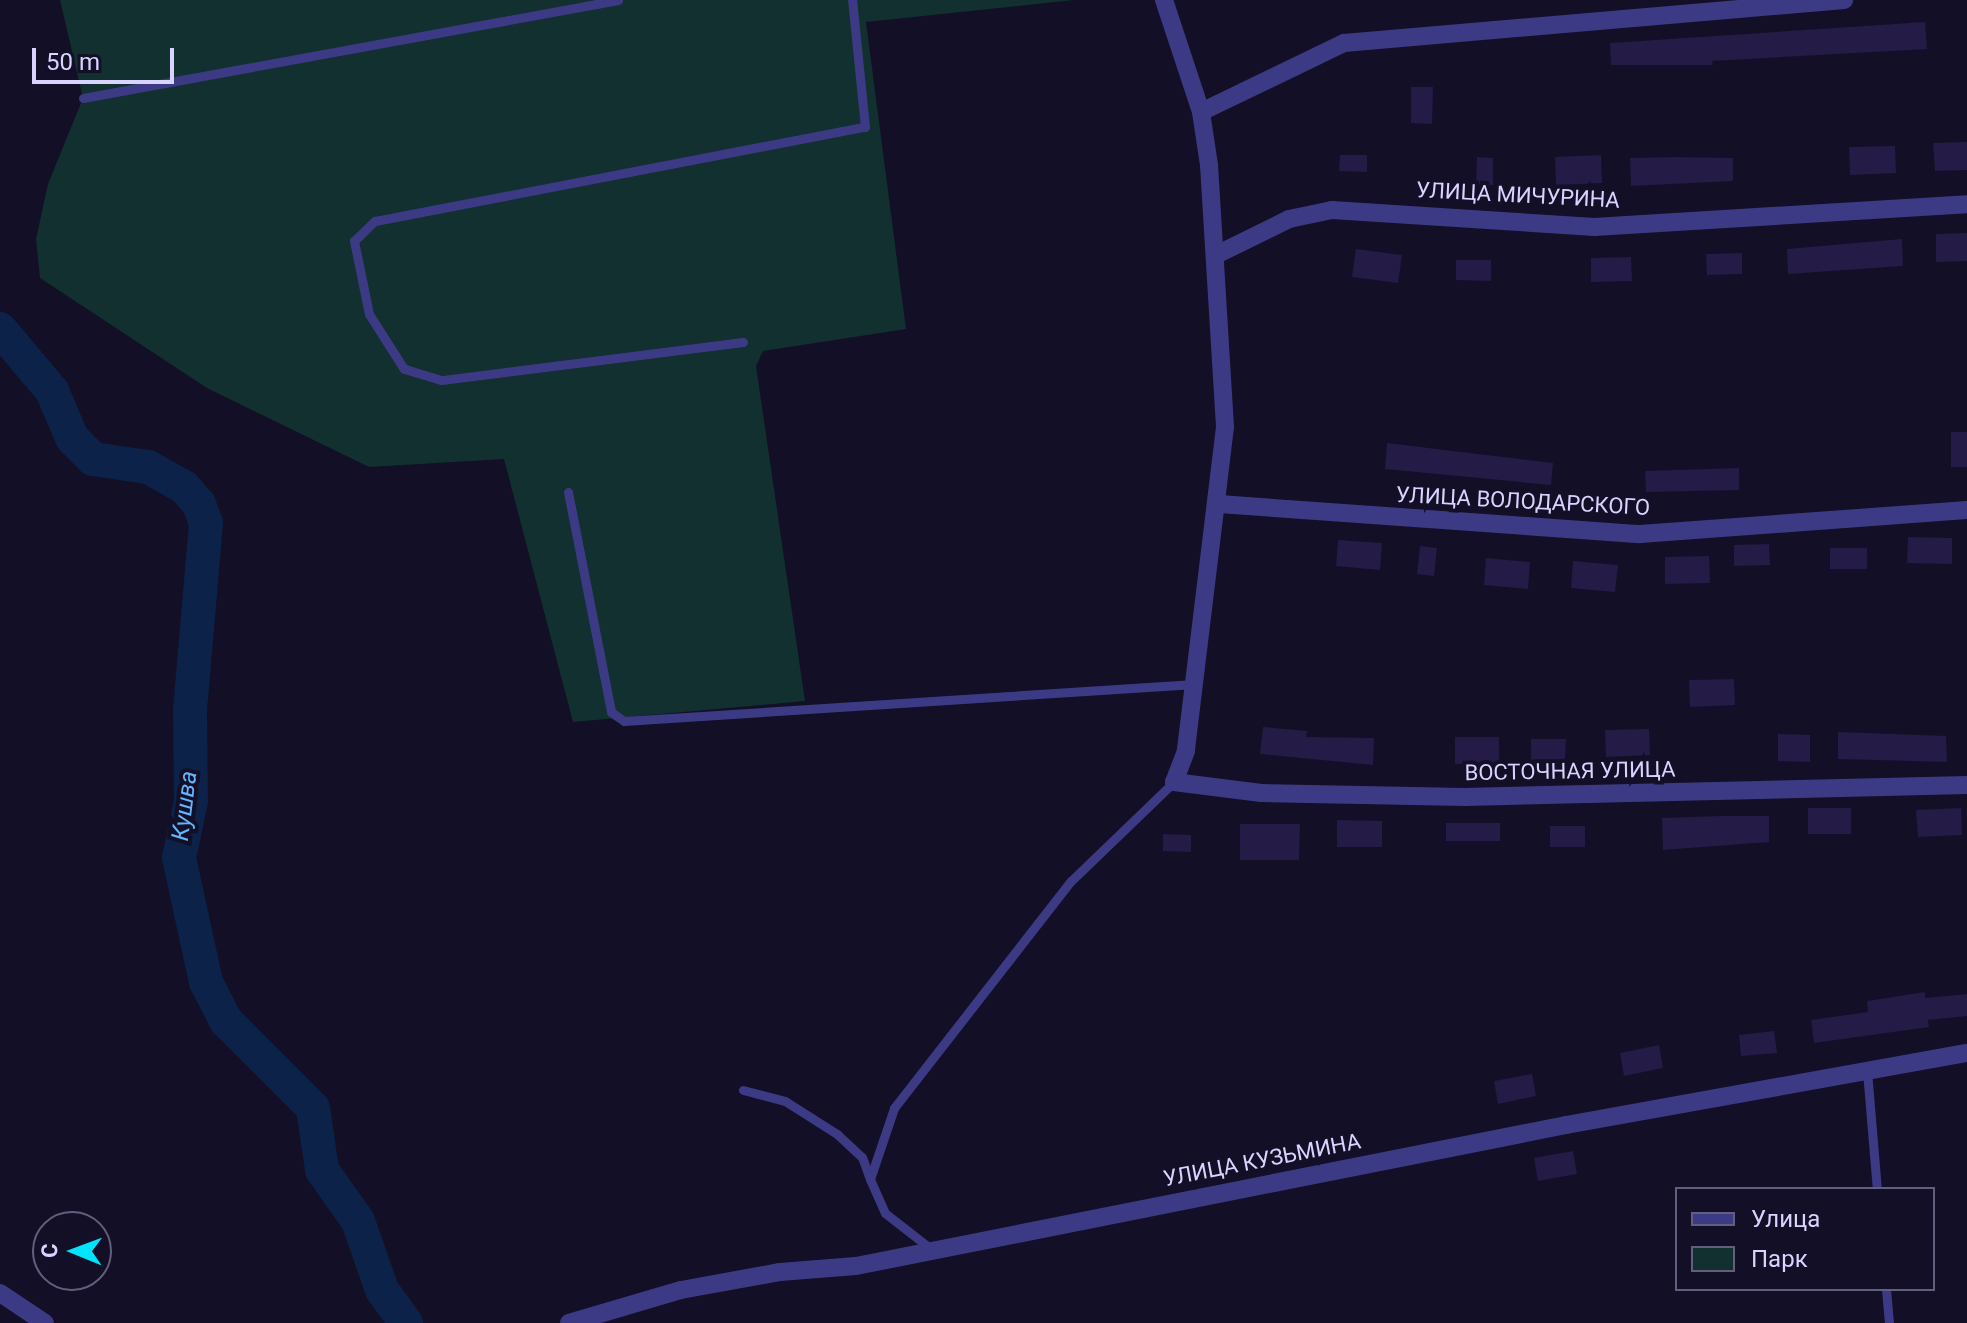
<!DOCTYPE html>
<meta charset="utf-8">
<style>
body{margin:0}
#map{position:relative;width:1967px;height:1323px;overflow:hidden;background:#130f26;font-family:Roboto,sans-serif}
div>[style]{position:absolute}
[style*='--x']{left:calc(var(--x)*1px);top:calc(var(--y)*1px);width:calc(var(--w)*1px);rotate:calc(var(--a)*1deg)}
.green>*{inset:0;background:#12302f}
.river>*{height:34px;margin:-17px;padding:0 17px;transform-origin:17px;border-radius:17px;background:#0c2248}
.building>*{inset:0;background:#241b47}
.lane>*{height:9px;margin:-4.5px;padding:0 4.5px;transform-origin:4.5px;border-radius:4.5px;background:#3d3a85}
.street>*{height:18px;margin:-9px;padding:0 9px;transform-origin:9px;border-radius:9px;background:#3d3a85}
span{translate:-50% -50%;white-space:nowrap;text-align:center;line-height:1.15;-webkit-text-stroke:8px #130f26;paint-order:stroke}
.street-label{font-size:22px;color:#d9d4ff}
.water-label{font-size:24px;color:#62b6ff;font-style:italic}
.legend{position:absolute;left:1675px;top:1187px;width:260px;height:104px;box-sizing:border-box;background:#130f26;border:2px solid #625e7d;margin:0;padding:10px 14px;list-style:none;font-size:24px;color:#d9d4ff}
.legend li{display:flex;align-items:center;gap:16px;height:40px}
.legend b{width:40px;border:2px solid #625e7d}
.north{position:absolute;left:32px;top:1211px;width:80px;height:80px;box-sizing:border-box;background:#130f26;border:2px solid #625e7d;border-radius:50%;rotate:271deg;font-size:22px;font-weight:700;line-height:32px;text-align:center;color:#d9d4ff}
.north::after{content:'';display:block;margin:auto;width:28px;height:36px;background:#00e5ff;clip-path:polygon(50% 0,100% 100%,50% 72%,0 100%)}
.scale{position:absolute;left:32px;top:48px;width:142px;height:36px;box-sizing:border-box;border:4px solid #d9d4ff;border-top:0;padding-left:10px;font-size:24px;line-height:28px;white-space:nowrap;color:#d9d4ff;-webkit-text-stroke:6px #130f26;paint-order:stroke}
</style>
<div id="map">
<div class="green">
<div style="clip-path:polygon(60px 0,1074px 0,866px 22px,906px 329px,763px 351px,756px 366px,805px 701px,573px 722px,504px 459px,369px 467px,207px 388px,40px 278px,36px 239px,48px 184px,83px 98px)"></div>
</div>
<div class="river">
<div style="--x:0;--y:329;--w:81;--a:50"></div>
<div style="--x:52;--y:391;--w:51;--a:66.9"></div>
<div style="--x:72;--y:438;--w:30;--a:45"></div>
<div style="--x:93;--y:459;--w:56;--a:8.3"></div>
<div style="--x:148;--y:467;--w:41;--a:29.1"></div>
<div style="--x:184;--y:487;--w:23;--a:49"></div>
<div style="--x:199;--y:504;--w:20;--a:70"></div>
<div style="--x:206;--y:523;--w:188;--a:94.9"></div>
<div style="--x:190;--y:710;--w:91;--a:89.4"></div>
<div style="--x:191;--y:801;--w:58;--a:101.9"></div>
<div style="--x:179;--y:858;--w:127;--a:77.7"></div>
<div style="--x:206;--y:982;--w:44;--a:62.9"></div>
<div style="--x:226;--y:1021;--w:123;--a:45"></div>
<div style="--x:313;--y:1108;--w:63;--a:81.7"></div>
<div style="--x:322;--y:1170;--w:62;--a:54.8"></div>
<div style="--x:358;--y:1221;--w:73;--a:70.8"></div>
<div style="--x:382;--y:1290;--w:41;--a:54"></div>
</div>
<div class="building">
<div style="clip-path:polygon(1925px 22px,1927px 49px,1712px 61px,1713px 65px,1611px 65px,1610px 43px)"></div>
<div style="clip-path:polygon(1411px 87px,1433px 87px,1432px 124px,1411px 123px)"></div>
<div style="clip-path:polygon(1967px 142px,1967px 170px,1935px 171px,1933px 143px)"></div>
<div style="clip-path:polygon(1895px 146px,1896px 173px,1850px 175px,1849px 147px)"></div>
<div style="clip-path:polygon(1340px 155px,1367px 155px,1367px 172px,1339px 171px)"></div>
<div style="clip-path:polygon(1601px 155px,1602px 183px,1556px 185px,1555px 157px)"></div>
<div style="clip-path:polygon(1477px 157px,1493px 158px,1493px 185px,1476px 185px)"></div>
<div style="clip-path:polygon(1676px 157px,1733px 158px,1733px 181px,1631px 186px,1630px 158px)"></div>
<div style="clip-path:polygon(1967px 233px,1967px 261px,1936px 262px,1936px 234px)"></div>
<div style="clip-path:polygon(1902px 239px,1903px 266px,1788px 274px,1787px 249px)"></div>
<div style="clip-path:polygon(1356px 249px,1402px 255px,1398px 283px,1352px 277px)"></div>
<div style="clip-path:polygon(1742px 253px,1742px 274px,1707px 275px,1706px 254px)"></div>
<div style="clip-path:polygon(1631px 257px,1632px 281px,1591px 282px,1591px 258px)"></div>
<div style="clip-path:polygon(1456px 260px,1491px 260px,1491px 281px,1456px 280px)"></div>
<div style="clip-path:polygon(1951px 432px,1967px 432px,1967px 467px,1951px 467px)"></div>
<div style="clip-path:polygon(1387px 443px,1553px 463px,1551px 485px,1385px 469px)"></div>
<div style="clip-path:polygon(1739px 468px,1739px 490px,1646px 492px,1645px 471px)"></div>
<div style="clip-path:polygon(1908px 537px,1952px 538px,1952px 564px,1907px 563px)"></div>
<div style="clip-path:polygon(1338px 540px,1382px 543px,1380px 570px,1336px 566px)"></div>
<div style="clip-path:polygon(1769px 544px,1770px 565px,1734px 566px,1734px 545px)"></div>
<div style="clip-path:polygon(1420px 546px,1437px 548px,1434px 576px,1417px 574px)"></div>
<div style="clip-path:polygon(1830px 548px,1867px 548px,1867px 569px,1830px 569px)"></div>
<div style="clip-path:polygon(1709px 556px,1710px 583px,1665px 584px,1665px 557px)"></div>
<div style="clip-path:polygon(1486px 558px,1530px 562px,1528px 589px,1484px 585px)"></div>
<div style="clip-path:polygon(1573px 561px,1618px 565px,1615px 592px,1571px 588px)"></div>
<div style="clip-path:polygon(1734px 679px,1735px 705px,1690px 707px,1689px 680px)"></div>
<div style="clip-path:polygon(1263px 727px,1307px 731px,1306px 737px,1374px 738px,1373px 765px,1260px 754px)"></div>
<div style="clip-path:polygon(1649px 729px,1650px 755px,1606px 757px,1605px 730px)"></div>
<div style="clip-path:polygon(1838px 732px,1946px 736px,1947px 762px,1838px 759px)"></div>
<div style="clip-path:polygon(1778px 734px,1810px 735px,1810px 762px,1778px 761px)"></div>
<div style="clip-path:polygon(1455px 737px,1499px 737px,1499px 764px,1455px 764px)"></div>
<div style="clip-path:polygon(1531px 739px,1566px 739px,1565px 760px,1531px 760px)"></div>
<div style="clip-path:polygon(1808px 808px,1851px 808px,1851px 834px,1808px 834px)"></div>
<div style="clip-path:polygon(1961px 808px,1962px 835px,1918px 837px,1916px 810px)"></div>
<div style="clip-path:polygon(1719px 816px,1769px 816px,1769px 842px,1663px 850px,1662px 818px)"></div>
<div style="clip-path:polygon(1337px 820px,1382px 821px,1382px 847px,1337px 847px)"></div>
<div style="clip-path:polygon(1446px 823px,1500px 823px,1500px 841px,1446px 841px)"></div>
<div style="clip-path:polygon(1240px 824px,1300px 824px,1299px 860px,1240px 860px)"></div>
<div style="clip-path:polygon(1550px 826px,1585px 826px,1585px 847px,1550px 847px)"></div>
<div style="clip-path:polygon(1163px 834px,1191px 835px,1191px 852px,1163px 851px)"></div>
<div style="clip-path:polygon(1925px 992px,1925px 998px,1967px 994px,1967px 1016px,1928px 1020px,1929px 1027px,1814px 1043px,1811px 1020px,1868px 1012px,1867px 1001px)"></div>
<div style="clip-path:polygon(1774px 1031px,1777px 1053px,1741px 1056px,1739px 1035px)"></div>
<div style="clip-path:polygon(1659px 1045px,1663px 1068px,1624px 1076px,1620px 1053px)"></div>
<div style="clip-path:polygon(1532px 1074px,1536px 1096px,1498px 1104px,1494px 1081px)"></div>
<div style="clip-path:polygon(1573px 1151px,1577px 1174px,1538px 1181px,1534px 1158px)"></div>
</div>
<div class="lane">
<div style="--x:83;--y:98;--w:544;--a:-10.38"></div>
<div style="--x:743;--y:342;--w:304;--a:172.8"></div>
<div style="--x:441;--y:380;--w:39;--a:-163"></div>
<div style="--x:404;--y:369;--w:65;--a:-122.5"></div>
<div style="--x:369;--y:314;--w:75;--a:-101.6"></div>
<div style="--x:354;--y:241;--w:29;--a:-44"></div>
<div style="--x:375;--y:221;--w:499;--a:-10.9"></div>
<div style="--x:865;--y:127;--w:128;--a:-95.8"></div>
<div style="--x:568;--y:492;--w:224;--a:78.9"></div>
<div style="--x:611;--y:712;--w:16;--a:35"></div>
<div style="--x:624;--y:721;--w:572;--a:-3.71"></div>
<div style="--x:1867;--y:1071;--w:118;--a:85.2"></div>
<div style="--x:743;--y:1090;--w:43;--a:14.7"></div>
<div style="--x:785;--y:1101;--w:62;--a:32.4"></div>
<div style="--x:837;--y:1134;--w:34;--a:43"></div>
<div style="--x:862;--y:1157;--w:23;--a:70"></div>
<div style="--x:931;--y:1249;--w:58;--a:-142"></div>
<div style="--x:885;--y:1213;--w:37;--a:-114"></div>
<div style="--x:870;--y:1179;--w:75;--a:-71.3"></div>
<div style="--x:894;--y:1108;--w:288;--a:-52.1"></div>
<div style="--x:1071;--y:881;--w:143;--a:-43.9"></div>
<div style="--x:1886;--y:1289;--w:34;--a:85"></div>
</div>
<div class="street">
<div style="--x:1164;--y:0;--w:118;--a:71.7"></div>
<div style="--x:1201;--y:112;--w:54;--a:81.4"></div>
<div style="--x:1209;--y:165;--w:262;--a:86.5"></div>
<div style="--x:1225;--y:427;--w:326;--a:96.9"></div>
<div style="--x:1186;--y:751;--w:33;--a:111"></div>
<div style="--x:1174;--y:782;--w:88;--a:7.2"></div>
<div style="--x:1261;--y:793;--w:204;--a:1.1"></div>
<div style="--x:1465;--y:797;--w:502;--a:-1.37"></div>
<div style="--x:1201;--y:112;--w:159;--a:-25.8"></div>
<div style="--x:1344;--y:43;--w:502;--a:-4.92"></div>
<div style="--x:1218;--y:254;--w:79;--a:-26.2"></div>
<div style="--x:1289;--y:219;--w:44;--a:-11.8"></div>
<div style="--x:1332;--y:210;--w:263;--a:3.7"></div>
<div style="--x:1594;--y:227;--w:374;--a:-3.5"></div>
<div style="--x:1219;--y:504;--w:422;--a:4.1"></div>
<div style="--x:1640;--y:534;--w:328;--a:-4.2"></div>
<div style="--x:0;--y:1293;--w:54;--a:33.7"></div>
<div style="--x:569;--y:1323;--w:117;--a:-16.4"></div>
<div style="--x:681;--y:1290;--w:101;--a:-10.3"></div>
<div style="--x:780;--y:1272;--w:76;--a:-4.5"></div>
<div style="--x:856;--y:1266;--w:724;--a:-11.23"></div>
<div style="--x:1566;--y:1125;--w:407;--a:-10.2"></div>
</div>
<div class="street-label">
<span style="left:1518px;top:195px;rotate:3deg">УЛИЦА МИЧУРИНА</span>
<span style="left:1523px;top:501px;rotate:3deg">УЛИЦА ВОЛОДАРСКОГО</span>
<span style="left:1570px;top:771px;rotate:-1deg">ВОСТОЧНАЯ УЛИЦА</span>
<span style="left:1262px;top:1160px;rotate:-11deg">УЛИЦА КУЗЬМИНА</span>
</div>
<div class="water-label">
<span style="left:185px;top:806px;rotate:-83deg">Кушва</span>
</div>
<ul class="legend">
<li><b style="height:10px;background:#3d3a85"></b>Улица</li>
<li><b style="height:22px;background:#12302f"></b>Парк</li>
</ul>
<div class="north">С</div>
<div class="scale">50 m</div>
</div>
